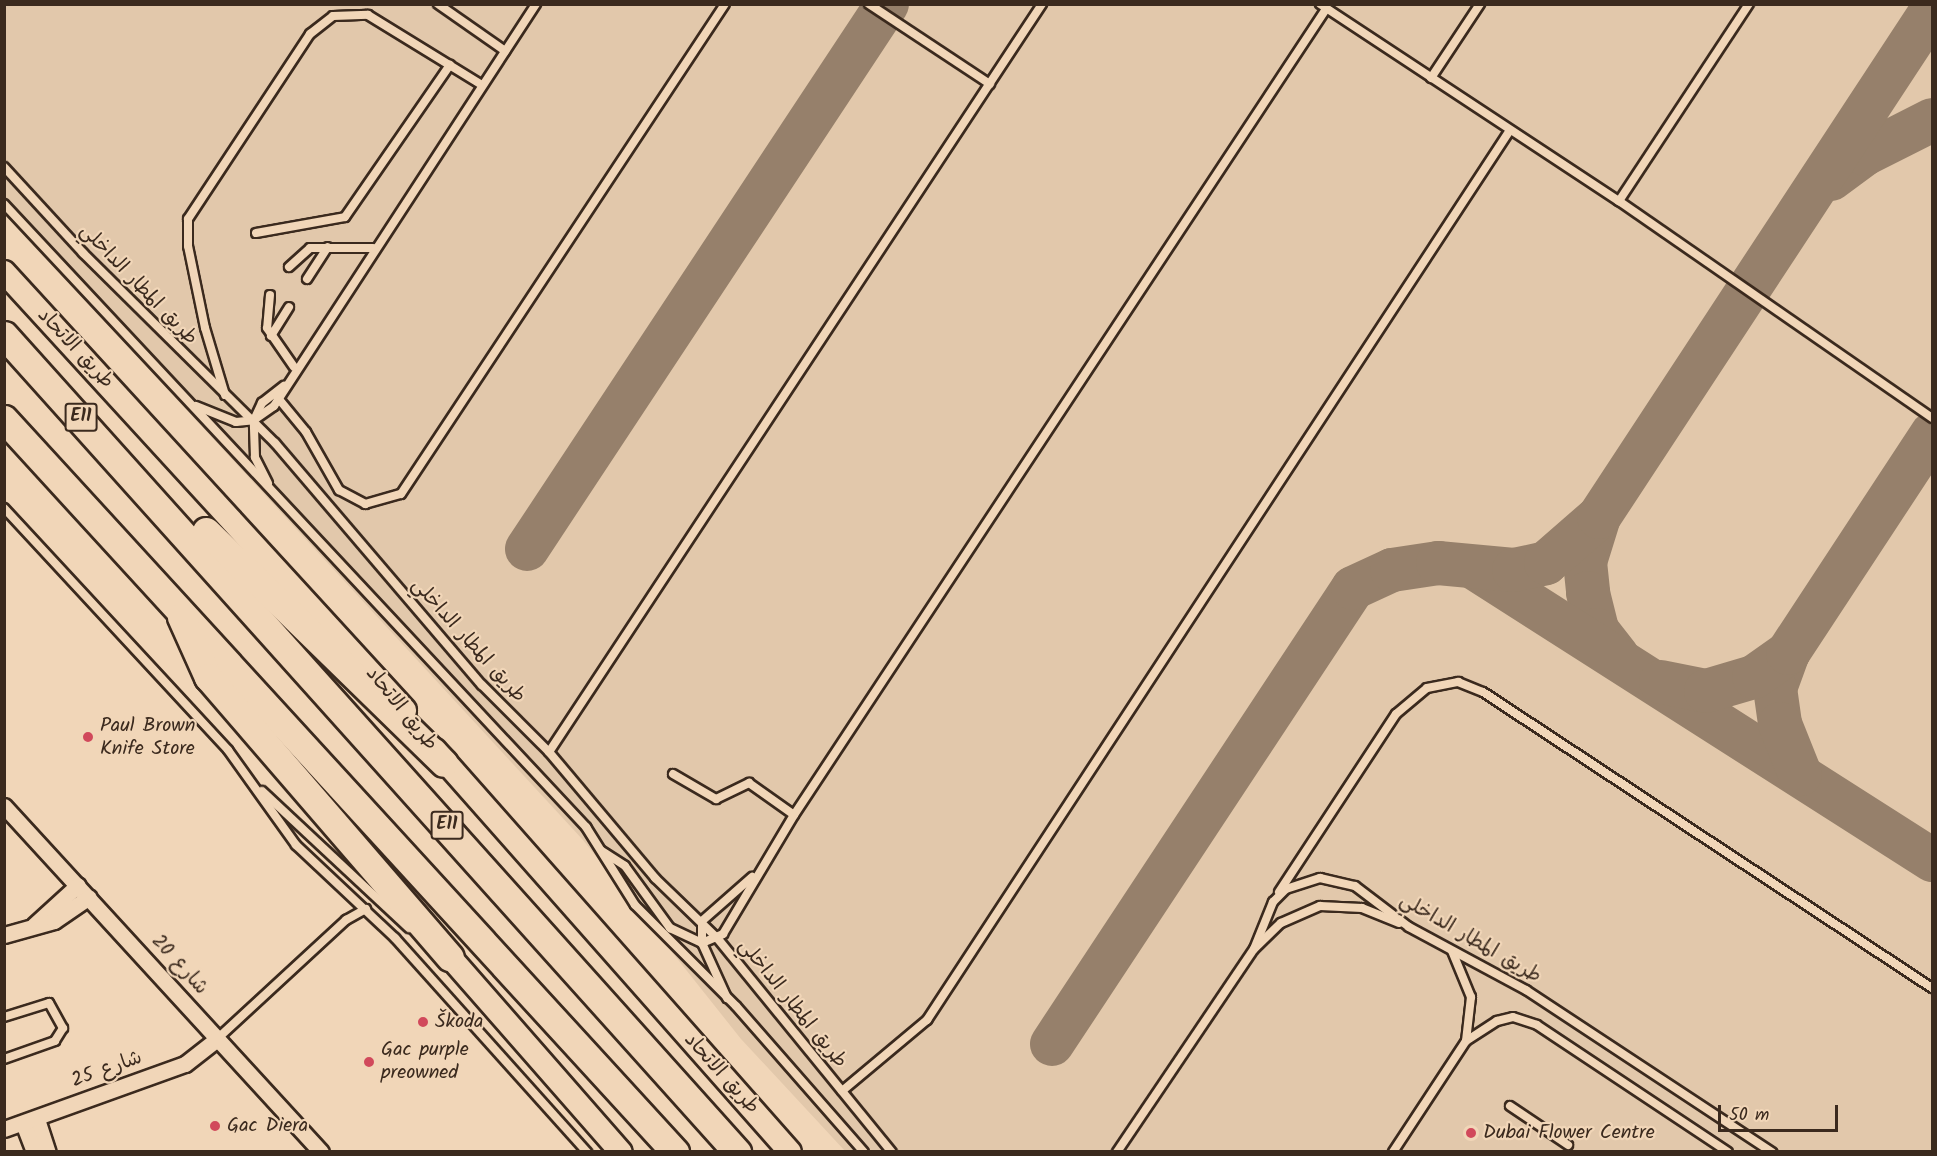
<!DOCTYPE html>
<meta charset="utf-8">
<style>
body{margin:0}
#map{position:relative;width:1937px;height:1156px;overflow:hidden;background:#f1d6b8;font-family:Kalam,"Playpen Sans Arabic",sans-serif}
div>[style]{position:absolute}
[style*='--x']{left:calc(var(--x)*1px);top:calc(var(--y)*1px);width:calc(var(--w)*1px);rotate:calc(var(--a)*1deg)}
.built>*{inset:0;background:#e2c8ab}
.taxiway>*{height:44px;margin:-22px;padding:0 22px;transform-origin:22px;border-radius:22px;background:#96806b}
.roads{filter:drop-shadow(2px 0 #3b2a1e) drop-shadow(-2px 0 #3b2a1e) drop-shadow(0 2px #3b2a1e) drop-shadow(0 -2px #3b2a1e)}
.lane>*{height:8px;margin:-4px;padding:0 4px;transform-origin:4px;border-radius:4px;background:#f1d6b8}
.street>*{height:15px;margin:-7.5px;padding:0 7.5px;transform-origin:7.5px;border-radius:7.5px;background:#f1d6b8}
.primary>*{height:22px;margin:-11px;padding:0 11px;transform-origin:11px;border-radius:11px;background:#f1d6b8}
.highway>*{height:27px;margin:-13.5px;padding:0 13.5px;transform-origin:13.5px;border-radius:13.5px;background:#f1d6b8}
.dots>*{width:16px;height:16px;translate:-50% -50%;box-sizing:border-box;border:3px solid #f1d6b8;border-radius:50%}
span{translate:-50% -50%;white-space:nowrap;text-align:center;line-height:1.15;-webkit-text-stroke:4.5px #f1d6b8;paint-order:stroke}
.shield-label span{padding:2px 4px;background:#f1d6b8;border:2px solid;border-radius:4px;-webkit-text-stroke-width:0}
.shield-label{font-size:18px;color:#3b2a1e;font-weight:700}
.street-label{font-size:20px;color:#3b2a1e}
.poi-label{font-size:20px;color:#3b2a1e}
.left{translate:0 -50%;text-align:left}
.frame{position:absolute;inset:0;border:6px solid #3b2a1e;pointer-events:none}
.scale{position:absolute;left:1718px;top:1105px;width:120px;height:27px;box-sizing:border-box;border:3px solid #3b2a1e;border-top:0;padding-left:8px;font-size:18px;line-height:21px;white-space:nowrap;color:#3b2a1e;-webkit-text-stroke:4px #f1d6b8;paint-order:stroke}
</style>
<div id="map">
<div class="built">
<div style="clip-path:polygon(5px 5px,1932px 5px,1932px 1151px,845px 1151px,741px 1039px,583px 840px,5px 213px)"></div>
</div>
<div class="taxiway">
<div style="--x:1831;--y:179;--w:42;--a:-36.3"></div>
<div style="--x:1865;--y:154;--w:75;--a:-26.9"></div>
<div style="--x:1599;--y:517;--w:47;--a:107.3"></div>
<div style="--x:1585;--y:562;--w:31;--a:84"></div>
<div style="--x:1588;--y:593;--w:38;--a:76"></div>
<div style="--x:1597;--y:630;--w:33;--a:52"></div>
<div style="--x:527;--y:549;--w:653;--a:-56.55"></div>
<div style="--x:1476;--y:569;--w:541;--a:32.54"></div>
<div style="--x:1788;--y:653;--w:37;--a:110"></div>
<div style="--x:1775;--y:688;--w:36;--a:82"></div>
<div style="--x:1780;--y:724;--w:54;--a:68.2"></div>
<div style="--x:1661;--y:682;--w:46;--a:11.3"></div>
<div style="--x:1706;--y:691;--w:50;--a:-16.3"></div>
<div style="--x:1754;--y:677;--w:42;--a:-35.2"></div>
<div style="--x:1788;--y:653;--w:262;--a:-56.7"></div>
<div style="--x:1052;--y:1044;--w:546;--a:-56.57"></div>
<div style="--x:1353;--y:588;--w:43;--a:-24.8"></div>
<div style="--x:1392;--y:570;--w:47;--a:-8.7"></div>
<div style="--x:1438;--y:563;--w:76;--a:5.3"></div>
<div style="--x:1514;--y:570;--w:33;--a:-12"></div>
<div style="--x:1546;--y:563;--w:70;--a:-41"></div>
<div style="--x:1599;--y:517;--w:607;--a:-56.7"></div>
</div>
<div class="roads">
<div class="lane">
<div style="--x:438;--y:4;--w:82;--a:35"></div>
<div style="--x:869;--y:4;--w:145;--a:33.5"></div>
<div style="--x:1320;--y:4;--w:358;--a:33.4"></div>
<div style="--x:1619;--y:201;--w:381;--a:34.7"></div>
<div style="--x:1431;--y:78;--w:89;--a:-56.5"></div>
<div style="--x:4;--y:167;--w:117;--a:47.4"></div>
<div style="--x:83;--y:253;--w:270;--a:44.7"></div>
<div style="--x:275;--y:443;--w:318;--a:49.5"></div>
<div style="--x:482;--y:685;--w:95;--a:45"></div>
<div style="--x:549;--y:752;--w:165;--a:49.9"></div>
<div style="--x:655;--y:878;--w:88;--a:44.1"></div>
<div style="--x:718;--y:939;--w:275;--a:50.8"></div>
<div style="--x:1619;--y:201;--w:236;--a:-56.6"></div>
<div style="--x:4;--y:204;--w:853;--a:46.95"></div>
<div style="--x:586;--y:827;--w:92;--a:57.9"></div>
<div style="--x:635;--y:905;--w:143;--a:45"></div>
<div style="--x:736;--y:1006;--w:194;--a:48.8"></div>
<div style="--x:256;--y:233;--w:90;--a:-10.2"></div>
<div style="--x:345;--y:217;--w:185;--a:-55.4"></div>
<div style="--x:289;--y:267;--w:28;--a:-42"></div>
<div style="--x:310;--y:248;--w:63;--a:0"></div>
<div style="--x:307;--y:279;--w:38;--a:-57"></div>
<div style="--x:270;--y:295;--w:33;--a:95"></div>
<div style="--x:267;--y:328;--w:47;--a:55.3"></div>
<div style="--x:271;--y:336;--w:34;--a:-58"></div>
<div style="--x:225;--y:395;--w:70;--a:-106.6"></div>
<div style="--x:205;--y:328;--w:84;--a:-101.7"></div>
<div style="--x:188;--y:246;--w:27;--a:-90"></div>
<div style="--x:188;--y:219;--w:222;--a:-56.6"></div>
<div style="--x:310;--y:34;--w:29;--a:-38"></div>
<div style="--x:333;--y:16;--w:35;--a:-2"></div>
<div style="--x:368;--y:15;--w:134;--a:31.6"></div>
<div style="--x:278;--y:398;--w:44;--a:50.5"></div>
<div style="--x:306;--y:432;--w:67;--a:60.4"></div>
<div style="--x:339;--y:490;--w:30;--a:28"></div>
<div style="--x:365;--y:504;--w:37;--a:-16"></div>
<div style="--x:401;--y:494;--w:587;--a:-56.53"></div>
<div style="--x:196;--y:406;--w:43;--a:21.8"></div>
<div style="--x:236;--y:422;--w:18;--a:-6"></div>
<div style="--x:254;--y:420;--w:24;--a:-35"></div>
<div style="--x:274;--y:406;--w:480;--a:-56.9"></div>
<div style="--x:268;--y:483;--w:29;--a:-117"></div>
<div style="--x:255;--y:457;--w:37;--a:-92"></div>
<div style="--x:254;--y:420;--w:19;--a:-65"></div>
<div style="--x:262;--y:403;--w:28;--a:-38"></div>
<div style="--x:4;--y:508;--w:330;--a:47.2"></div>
<div style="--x:228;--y:750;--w:117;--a:54.4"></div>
<div style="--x:296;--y:845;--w:136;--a:43.2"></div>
<div style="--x:395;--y:938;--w:288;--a:48.1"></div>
<div style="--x:549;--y:752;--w:896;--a:-56.61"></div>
<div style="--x:673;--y:774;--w:50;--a:30.2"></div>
<div style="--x:716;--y:799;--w:37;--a:-26"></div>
<div style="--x:749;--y:783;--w:55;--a:35.4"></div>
<div style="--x:262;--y:791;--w:201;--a:43"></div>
<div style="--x:602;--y:851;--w:27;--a:33"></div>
<div style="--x:625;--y:866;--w:77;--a:54"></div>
<div style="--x:670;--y:928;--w:35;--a:25"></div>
<div style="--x:702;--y:943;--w:23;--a:-23"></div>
<div style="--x:723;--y:934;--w:139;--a:-59.2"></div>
<div style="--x:794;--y:815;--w:966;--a:-56.57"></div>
<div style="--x:1279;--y:892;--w:213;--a:-56.7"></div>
<div style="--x:1396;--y:714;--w:40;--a:-40"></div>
<div style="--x:1427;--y:688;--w:32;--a:-11"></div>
<div style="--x:1458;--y:682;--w:27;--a:22"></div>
<div style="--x:1483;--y:692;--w:538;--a:33.39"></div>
<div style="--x:1255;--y:948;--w:36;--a:-44"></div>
<div style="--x:1281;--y:923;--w:43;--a:-23.6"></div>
<div style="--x:1320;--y:906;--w:42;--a:2.7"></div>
<div style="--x:1362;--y:908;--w:40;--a:22"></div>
<div style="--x:1452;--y:951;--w:50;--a:67.6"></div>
<div style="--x:1471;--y:997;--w:44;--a:96.5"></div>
<div style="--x:727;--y:998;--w:60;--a:-114.4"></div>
<div style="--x:702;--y:943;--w:22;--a:-90"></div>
<div style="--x:702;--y:921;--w:67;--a:-41.3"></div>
<div style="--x:4;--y:1017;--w:47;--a:-17.3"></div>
<div style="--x:49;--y:1003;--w:29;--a:61"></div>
<div style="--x:63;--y:1028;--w:15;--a:122"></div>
<div style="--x:55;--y:1041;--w:54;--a:160.6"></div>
<div style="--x:217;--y:1039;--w:176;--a:-42.7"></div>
<div style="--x:346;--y:920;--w:23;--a:-29"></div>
<div style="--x:842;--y:1091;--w:111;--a:-39.9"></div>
<div style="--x:927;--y:1020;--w:1064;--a:-56.77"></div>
<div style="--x:1510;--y:1106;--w:70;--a:33.9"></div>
<div style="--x:1117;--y:1152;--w:245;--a:-56"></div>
<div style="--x:1254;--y:949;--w:51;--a:-68"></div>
<div style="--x:1273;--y:902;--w:18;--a:-45"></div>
<div style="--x:1286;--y:889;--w:36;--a:-18"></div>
<div style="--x:1320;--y:878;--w:36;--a:13"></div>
<div style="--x:1355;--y:886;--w:68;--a:37.2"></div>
<div style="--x:1409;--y:927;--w:133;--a:28.3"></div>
<div style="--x:1526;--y:990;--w:295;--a:33.4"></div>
<div style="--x:1393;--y:1152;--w:133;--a:-56.7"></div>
<div style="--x:1466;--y:1041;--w:37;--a:-33"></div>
<div style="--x:1497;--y:1021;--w:16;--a:-14"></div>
<div style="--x:1513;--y:1017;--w:25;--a:18"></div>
<div style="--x:1537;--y:1025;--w:229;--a:33.6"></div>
</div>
<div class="street">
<div style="--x:4;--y:806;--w:469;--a:47.5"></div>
<div style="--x:34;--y:925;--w:59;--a:-42.3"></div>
<div style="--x:4;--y:935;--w:52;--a:-15.6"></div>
<div style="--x:54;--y:921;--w:42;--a:-34.4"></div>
<div style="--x:37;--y:1119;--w:35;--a:72"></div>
<div style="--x:23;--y:1123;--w:31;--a:69"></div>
<div style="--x:4;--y:1129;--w:192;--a:-19.8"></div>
<div style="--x:185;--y:1064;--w:41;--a:-38"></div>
</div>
<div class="primary">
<div style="--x:4;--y:272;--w:594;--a:47.53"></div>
<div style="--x:435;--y:750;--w:536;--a:48.55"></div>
<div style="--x:450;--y:957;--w:259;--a:48.8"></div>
</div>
<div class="highway">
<div style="--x:4;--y:335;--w:1098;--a:48.1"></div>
<div style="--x:4;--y:419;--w:994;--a:47.53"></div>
<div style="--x:206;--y:531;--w:332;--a:44.3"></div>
<div style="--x:181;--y:617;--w:66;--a:65.8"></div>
<div style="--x:208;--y:677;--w:370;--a:49.2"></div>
</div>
</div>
<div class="dots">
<div style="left:88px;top:737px;background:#d1495b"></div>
<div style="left:423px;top:1022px;background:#d1495b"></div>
<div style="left:369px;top:1062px;background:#d1495b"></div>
<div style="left:215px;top:1126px;background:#d1495b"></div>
<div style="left:1471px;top:1133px;background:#d1495b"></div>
</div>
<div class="shield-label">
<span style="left:81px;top:417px">E11</span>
<span style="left:447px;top:825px">E11</span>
</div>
<div class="street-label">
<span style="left:138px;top:285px;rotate:46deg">طريق المطار الداخلي</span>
<span style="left:75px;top:349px;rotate:47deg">طريق الاتحاد</span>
<span style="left:468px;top:641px;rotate:48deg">طريق المطار الداخلي</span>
<span style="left:401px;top:709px;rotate:51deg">طريق الاتحاد</span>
<span style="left:1470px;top:939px;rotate:30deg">طريق المطار الداخلي</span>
<span style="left:179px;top:965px;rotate:48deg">شارع 20</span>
<span style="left:792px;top:1004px;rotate:51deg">طريق المطار الداخلي</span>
<span style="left:107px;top:1070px;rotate:-20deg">شارع 25</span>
<span style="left:721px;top:1074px;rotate:48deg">طريق الاتحاد</span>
</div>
<div class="poi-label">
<span class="left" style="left:100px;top:738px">Paul Brown<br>Knife Store</span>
<span class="left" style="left:435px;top:1022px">Škoda</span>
<span class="left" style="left:381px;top:1062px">Gac purple<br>preowned</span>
<span class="left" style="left:227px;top:1126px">Gac Diera</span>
<span class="left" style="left:1483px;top:1133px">Dubai Flower Centre</span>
</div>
<div class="frame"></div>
<div class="scale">50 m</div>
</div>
